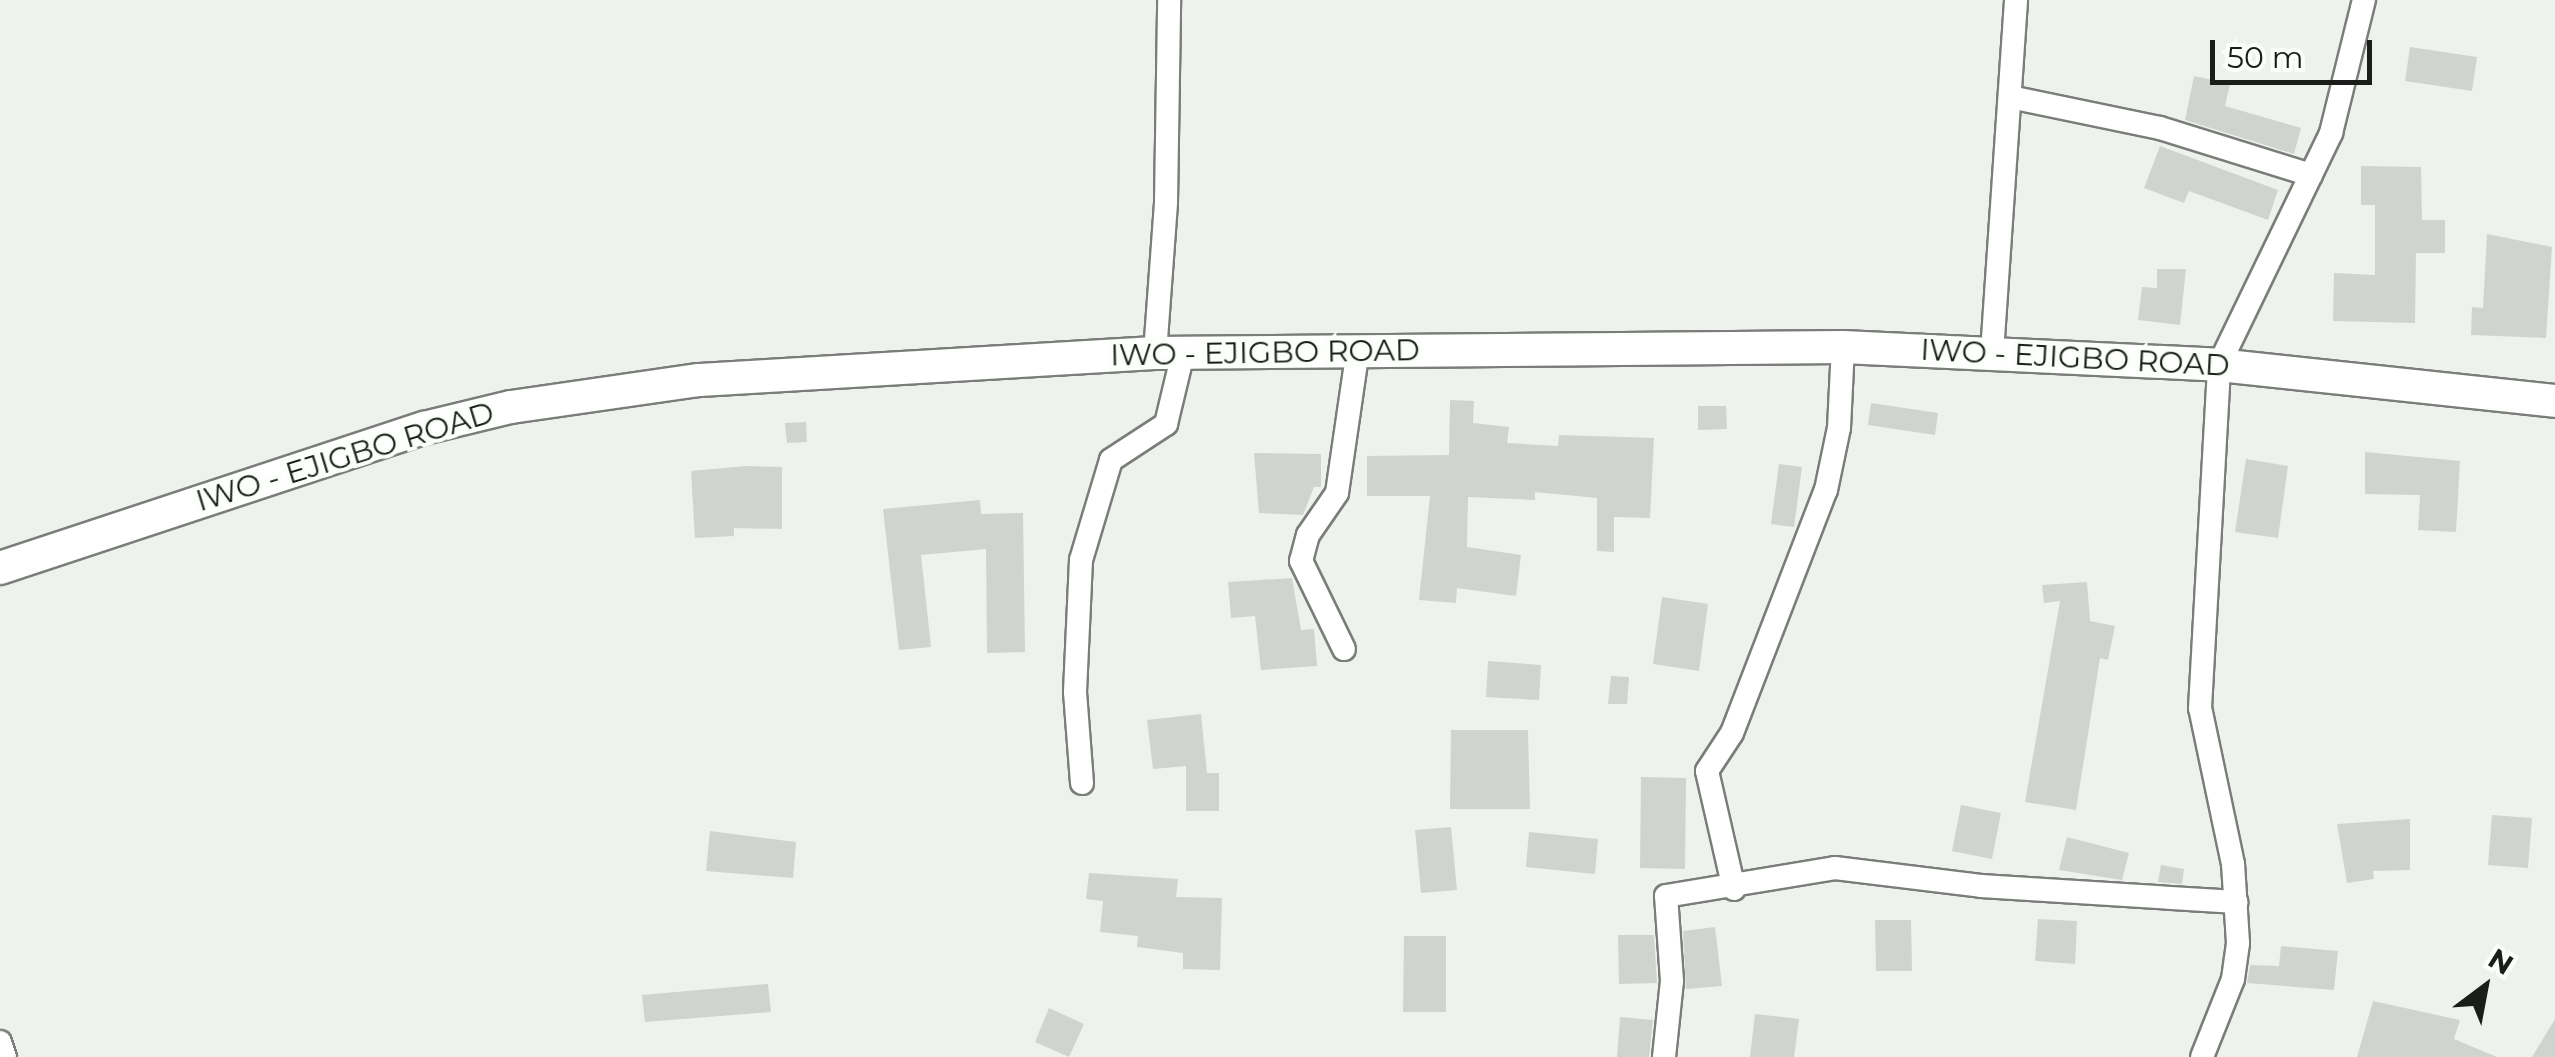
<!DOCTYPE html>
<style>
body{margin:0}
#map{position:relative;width:2555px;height:1057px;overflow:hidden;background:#eef2ec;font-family:Montserrat,sans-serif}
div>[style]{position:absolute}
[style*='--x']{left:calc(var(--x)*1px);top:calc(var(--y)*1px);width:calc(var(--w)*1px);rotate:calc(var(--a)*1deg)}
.building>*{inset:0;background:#d0d4cf}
.roads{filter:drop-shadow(2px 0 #7a7d79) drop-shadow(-2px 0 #7a7d79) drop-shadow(0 2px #7a7d79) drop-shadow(0 -2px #7a7d79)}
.street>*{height:22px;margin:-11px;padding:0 11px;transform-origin:11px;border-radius:11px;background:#fff}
.secondary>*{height:32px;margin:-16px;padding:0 16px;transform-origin:16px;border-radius:16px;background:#fff}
span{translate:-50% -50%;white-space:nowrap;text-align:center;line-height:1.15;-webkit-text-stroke:8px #fbfffa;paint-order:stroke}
.street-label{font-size:30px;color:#1b1d1b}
.north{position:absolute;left:2435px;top:937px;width:100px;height:100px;-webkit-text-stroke:8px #fbfffa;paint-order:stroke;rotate:32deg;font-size:28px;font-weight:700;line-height:40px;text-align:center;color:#1b1d1b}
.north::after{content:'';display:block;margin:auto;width:35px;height:45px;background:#1b1d1b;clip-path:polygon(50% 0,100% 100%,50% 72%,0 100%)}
.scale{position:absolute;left:2210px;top:40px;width:162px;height:45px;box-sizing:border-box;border:5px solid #1b1d1b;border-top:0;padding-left:12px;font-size:30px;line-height:35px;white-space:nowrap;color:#1b1d1b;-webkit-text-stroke:8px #fbfffa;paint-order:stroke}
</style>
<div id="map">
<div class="building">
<div style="clip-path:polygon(2410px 47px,2477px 57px,2472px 91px,2405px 81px)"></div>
<div style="clip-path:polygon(2194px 76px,2230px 84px,2225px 106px,2301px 128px,2294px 154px,2185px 120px)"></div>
<div style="clip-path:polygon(2160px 146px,2278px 190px,2268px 220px,2189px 191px,2184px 203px,2144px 188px)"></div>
<div style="clip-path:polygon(2361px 166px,2421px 167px,2422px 220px,2445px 220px,2445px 253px,2416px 253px,2415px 323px,2333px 321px,2334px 273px,2375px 275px,2375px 205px,2361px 205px)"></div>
<div style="clip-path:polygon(2487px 234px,2552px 247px,2546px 338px,2471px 335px,2472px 307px,2483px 308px)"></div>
<div style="clip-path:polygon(2157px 269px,2186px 269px,2180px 325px,2138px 320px,2142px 287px,2157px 288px)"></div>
<div style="clip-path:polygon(1450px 400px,1474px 401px,1473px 423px,1509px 427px,1507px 443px,1558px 446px,1559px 435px,1654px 438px,1650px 518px,1614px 517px,1614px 552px,1597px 551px,1597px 498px,1535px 492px,1535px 500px,1468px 497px,1467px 547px,1521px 555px,1516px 596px,1457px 588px,1456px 603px,1419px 600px,1430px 496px,1367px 496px,1367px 456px,1449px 455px)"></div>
<div style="clip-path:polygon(1871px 403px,1938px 413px,1935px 435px,1868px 425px)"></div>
<div style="clip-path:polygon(1698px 406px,1726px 406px,1727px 429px,1698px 430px)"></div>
<div style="clip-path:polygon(806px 422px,807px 442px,787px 443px,785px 423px)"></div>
<div style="clip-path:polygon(2365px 452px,2460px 461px,2456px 532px,2418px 530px,2420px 495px,2365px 494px)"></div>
<div style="clip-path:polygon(1254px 453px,1321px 454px,1321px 487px,1314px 487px,1303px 515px,1259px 513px)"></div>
<div style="clip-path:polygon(2246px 459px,2288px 466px,2278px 538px,2235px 532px)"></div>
<div style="clip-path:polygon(1779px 464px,1802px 467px,1794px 527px,1771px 524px)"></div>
<div style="clip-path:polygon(746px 466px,782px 467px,782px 529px,734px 528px,734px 536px,695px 538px,691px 471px)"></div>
<div style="clip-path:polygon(980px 500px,981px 514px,1023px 513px,1025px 652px,987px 653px,986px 549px,921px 555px,931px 647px,899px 650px,883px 509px)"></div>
<div style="clip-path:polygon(1292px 578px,1301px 630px,1314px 629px,1317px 666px,1261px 670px,1255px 616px,1231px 618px,1228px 582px)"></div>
<div style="clip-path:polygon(2087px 582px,2090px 621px,2115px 626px,2108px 660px,2100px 658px,2076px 810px,2025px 802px,2060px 601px,2044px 603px,2042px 585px)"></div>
<div style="clip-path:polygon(1662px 597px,1708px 604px,1699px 671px,1653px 664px)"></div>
<div style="clip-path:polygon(1488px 661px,1541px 665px,1539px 700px,1486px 697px)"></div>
<div style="clip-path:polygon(1611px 676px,1629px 677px,1627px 704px,1608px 704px)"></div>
<div style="clip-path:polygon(1201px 714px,1207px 773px,1219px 773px,1219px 811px,1186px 811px,1186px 766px,1153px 769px,1147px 720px)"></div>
<div style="clip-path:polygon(1451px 730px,1528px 730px,1530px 809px,1450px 809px)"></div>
<div style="clip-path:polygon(1641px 777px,1686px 778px,1685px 869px,1640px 868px)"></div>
<div style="clip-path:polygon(1961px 805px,2001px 813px,1992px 859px,1952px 851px)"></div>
<div style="clip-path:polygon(2492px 815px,2532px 818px,2528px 868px,2488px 865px)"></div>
<div style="clip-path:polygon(2410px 819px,2410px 870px,2373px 871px,2374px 879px,2347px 883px,2337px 824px)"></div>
<div style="clip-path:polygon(1451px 827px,1457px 890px,1421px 893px,1415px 830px)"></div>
<div style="clip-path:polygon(710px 831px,796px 842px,793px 878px,706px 871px)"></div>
<div style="clip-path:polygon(1529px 832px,1598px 839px,1595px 874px,1526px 867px)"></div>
<div style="clip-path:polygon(2067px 837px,2129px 853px,2122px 880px,2059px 870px)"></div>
<div style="clip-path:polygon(2161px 865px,2184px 869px,2182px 884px,2158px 882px)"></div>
<div style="clip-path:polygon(1089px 873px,1178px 879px,1176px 897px,1222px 898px,1220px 970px,1183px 969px,1183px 953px,1137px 947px,1138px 936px,1100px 932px,1103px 901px,1086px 899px)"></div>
<div style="clip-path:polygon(2038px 919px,2077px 921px,2075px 964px,2035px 961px)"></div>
<div style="clip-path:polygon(1875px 920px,1911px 920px,1912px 971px,1876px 971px)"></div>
<div style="clip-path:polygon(1715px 927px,1722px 986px,1686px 989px,1683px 931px)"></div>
<div style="clip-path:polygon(1618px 935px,1654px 935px,1657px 983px,1619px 984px)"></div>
<div style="clip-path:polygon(1404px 936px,1446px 936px,1446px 1012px,1403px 1012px)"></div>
<div style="clip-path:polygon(2281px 946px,2338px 951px,2334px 990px,2247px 983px,2250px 965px,2279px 966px)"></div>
<div style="clip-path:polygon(768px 984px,771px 1012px,645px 1022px,642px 995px)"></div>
<div style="clip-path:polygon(2373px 1001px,2460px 1020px,2454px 1039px,2497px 1057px,2357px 1057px)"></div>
<div style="clip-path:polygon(1049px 1008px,1084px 1024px,1069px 1057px,1035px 1042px)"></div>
<div style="clip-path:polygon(1755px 1014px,1799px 1019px,1794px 1057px,1750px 1057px)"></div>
<div style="clip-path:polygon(1620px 1017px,1653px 1020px,1649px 1057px,1617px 1057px)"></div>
<div style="clip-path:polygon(2555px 1019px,2555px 1057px,2532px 1057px)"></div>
</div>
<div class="roads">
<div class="street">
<div style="--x:2010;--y:97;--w:153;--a:11.7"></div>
<div style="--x:2160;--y:128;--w:158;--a:17.3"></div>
<div style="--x:1155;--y:353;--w:151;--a:-85.8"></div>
<div style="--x:1166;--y:202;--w:202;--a:-89.1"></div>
<div style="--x:1992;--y:353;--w:354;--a:-86.1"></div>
<div style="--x:1344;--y:649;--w:98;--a:-116"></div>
<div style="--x:1301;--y:561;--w:27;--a:-75"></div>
<div style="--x:1308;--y:535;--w:51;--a:-55.4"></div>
<div style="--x:1337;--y:493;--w:146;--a:-81.7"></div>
<div style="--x:1082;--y:783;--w:91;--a:-94.4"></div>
<div style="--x:1075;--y:692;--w:132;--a:-87.4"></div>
<div style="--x:1081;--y:560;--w:104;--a:-73.3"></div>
<div style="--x:1111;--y:460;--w:66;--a:-33.2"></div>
<div style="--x:1166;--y:424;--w:73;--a:-76.5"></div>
<div style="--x:1734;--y:889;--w:121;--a:-102.9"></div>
<div style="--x:1707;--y:771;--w:45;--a:-56.7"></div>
<div style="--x:1732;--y:733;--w:261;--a:-68.9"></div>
<div style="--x:1826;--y:490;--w:63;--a:-78.2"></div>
<div style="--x:1839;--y:428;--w:81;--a:-87.2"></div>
<div style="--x:0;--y:1042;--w:16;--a:72"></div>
<div style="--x:1664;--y:1057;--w:76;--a:-84"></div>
<div style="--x:1672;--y:981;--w:85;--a:-94"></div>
<div style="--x:1666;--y:896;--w:171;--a:-9.4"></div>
<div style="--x:1835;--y:868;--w:147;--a:7"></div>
<div style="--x:1981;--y:886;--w:256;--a:3.6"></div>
<div style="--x:2202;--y:1057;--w:84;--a:-68.3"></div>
<div style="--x:2233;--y:979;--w:36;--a:-82"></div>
<div style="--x:2238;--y:943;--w:79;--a:-93.6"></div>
<div style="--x:2233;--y:864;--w:159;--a:-101.9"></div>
<div style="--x:2200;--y:708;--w:344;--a:-86.8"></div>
<div style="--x:2219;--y:365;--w:258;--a:-64.2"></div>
<div style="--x:2331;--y:133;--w:137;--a:-76.1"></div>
</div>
<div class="secondary">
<div style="--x:0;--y:568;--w:447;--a:-18.3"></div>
<div style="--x:424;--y:428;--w:89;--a:-13.6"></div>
<div style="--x:511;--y:407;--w:190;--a:-8.2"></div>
<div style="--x:699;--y:380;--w:457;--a:-3.4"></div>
<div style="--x:1155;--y:353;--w:688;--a:-0.5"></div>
<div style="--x:1843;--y:347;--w:376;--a:2.7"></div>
<div style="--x:2219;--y:365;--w:338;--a:6.1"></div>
</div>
</div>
<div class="street-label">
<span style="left:1265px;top:353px;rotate:-1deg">IWO - EJIGBO ROAD</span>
<span style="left:2075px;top:358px;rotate:3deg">IWO - EJIGBO ROAD</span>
<span style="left:345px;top:457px;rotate:-17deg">IWO - EJIGBO ROAD</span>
</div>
<div class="north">N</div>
<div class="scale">50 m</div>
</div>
